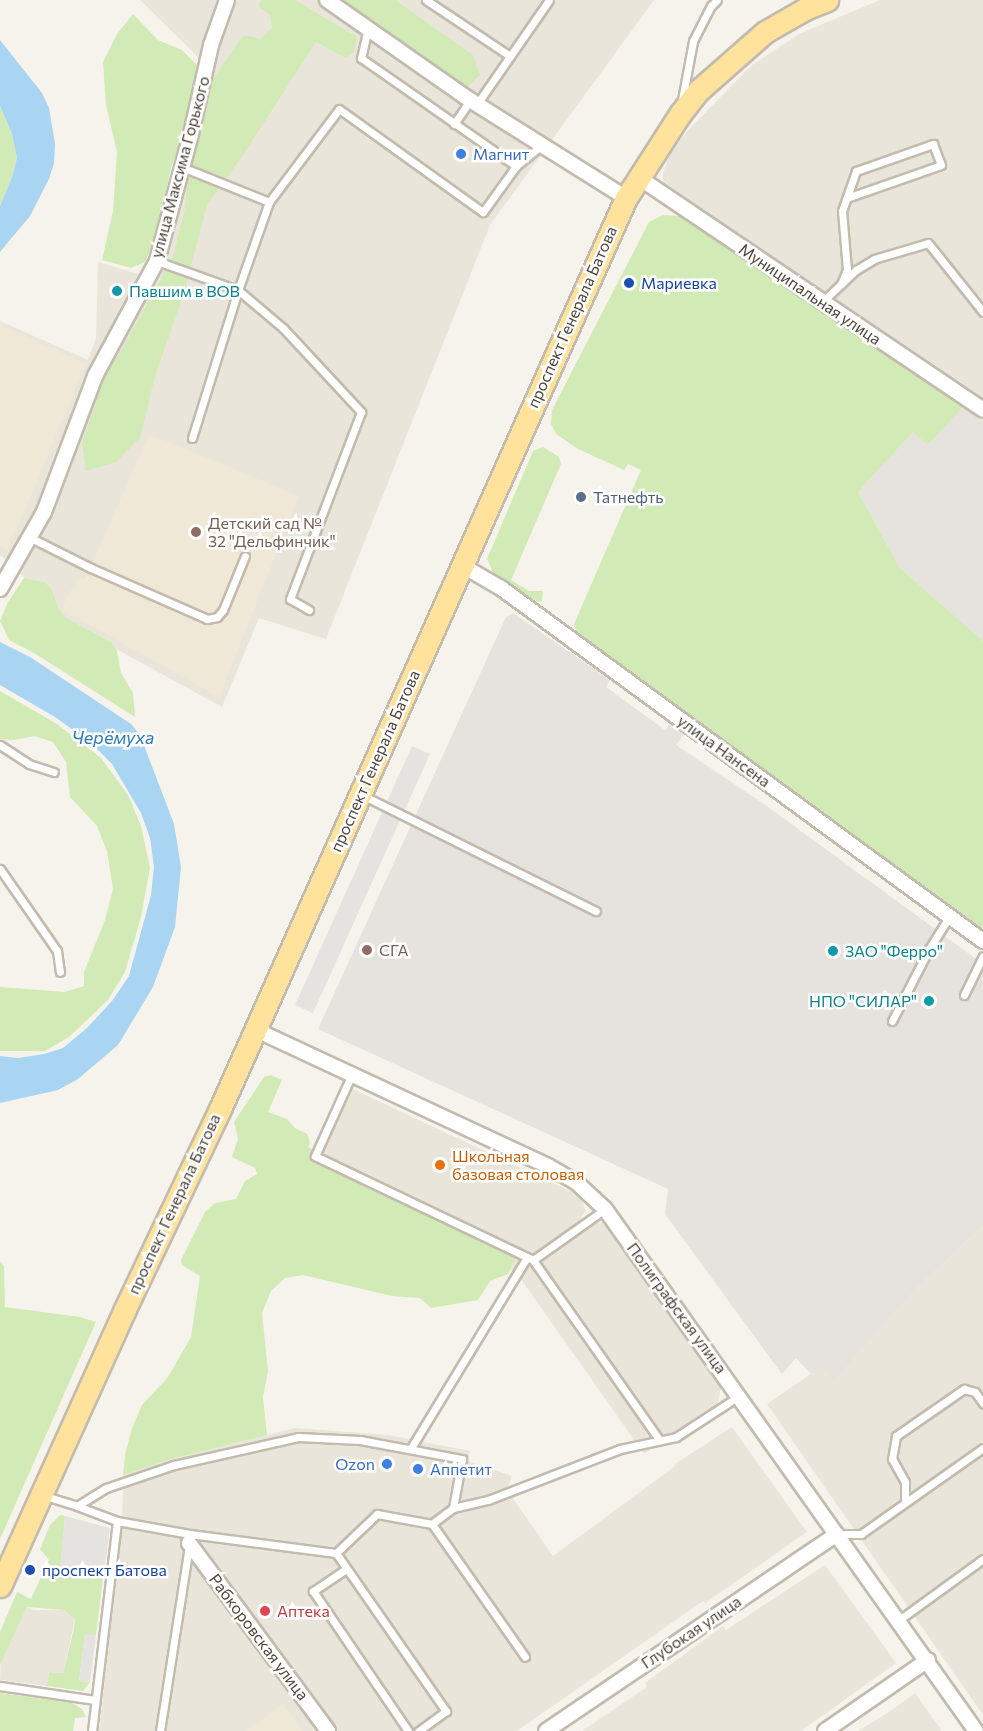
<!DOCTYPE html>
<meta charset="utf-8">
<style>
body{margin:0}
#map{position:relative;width:983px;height:1731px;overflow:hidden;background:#f6f3ec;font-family:Commissioner,sans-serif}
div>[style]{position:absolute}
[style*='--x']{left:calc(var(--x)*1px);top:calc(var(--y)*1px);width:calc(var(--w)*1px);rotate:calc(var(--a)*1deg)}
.residential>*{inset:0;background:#eae5da}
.industrial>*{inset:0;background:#e6e2dd}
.education>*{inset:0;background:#efe8d6}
.green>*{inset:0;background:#d2eab5}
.parking>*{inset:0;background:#e5e3e0}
.water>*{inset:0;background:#a9d4f2}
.roads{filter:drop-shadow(2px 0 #c2bbae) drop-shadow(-2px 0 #c2bbae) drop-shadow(0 2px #c2bbae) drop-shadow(0 -2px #c2bbae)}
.service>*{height:7px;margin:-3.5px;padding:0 3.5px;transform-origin:3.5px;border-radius:3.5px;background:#fff}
.minor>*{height:14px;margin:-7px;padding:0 7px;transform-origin:7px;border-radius:7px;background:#fff}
.primary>*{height:21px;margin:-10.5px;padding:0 10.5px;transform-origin:10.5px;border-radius:10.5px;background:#ffe39c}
.dots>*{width:16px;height:16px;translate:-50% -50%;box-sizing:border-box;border:3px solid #fff;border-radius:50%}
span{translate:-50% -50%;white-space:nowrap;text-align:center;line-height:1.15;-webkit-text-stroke:5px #fff;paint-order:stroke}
.shop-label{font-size:16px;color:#366cbe}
.left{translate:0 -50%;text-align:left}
.right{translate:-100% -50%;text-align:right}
.street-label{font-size:16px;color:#4b4439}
.transit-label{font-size:16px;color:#164399}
.culture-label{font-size:16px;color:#0d838f}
.service-label{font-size:16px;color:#4e5e75}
.education-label{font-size:16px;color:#785e54}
.food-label{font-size:16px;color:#c56008}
.health-label{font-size:16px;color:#be3a42}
.water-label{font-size:18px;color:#2e7ab2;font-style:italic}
</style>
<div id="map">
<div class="residential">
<div style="clip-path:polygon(140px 0,654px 0,490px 225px,326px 639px,259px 618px,222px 707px,63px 620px,7px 559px,0 556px,0 321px,88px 360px,96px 338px,98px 262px,145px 276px,152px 260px,177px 164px,202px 61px)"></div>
<div style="clip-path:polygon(880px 0,983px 0,983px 400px,672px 192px,663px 181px,663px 173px,670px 154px,689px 129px,752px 65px,799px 34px)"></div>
<div style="clip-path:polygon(353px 1089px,574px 1193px,582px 1201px,586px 1211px,576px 1225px,581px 1231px,601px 1222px,615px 1235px,721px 1387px,718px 1402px,644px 1454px,516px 1272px,312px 1174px)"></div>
<div style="clip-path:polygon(983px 1226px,983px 1715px,767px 1404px,821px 1367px,834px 1379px,915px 1290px)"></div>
<div style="clip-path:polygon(732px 1427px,807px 1532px,705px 1603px,703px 1601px,517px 1731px,338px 1731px,196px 1539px,185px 1547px,320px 1731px,99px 1731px,122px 1530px,123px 1475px,171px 1459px,295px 1428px,388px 1435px,470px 1451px,468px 1461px,512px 1476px,507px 1490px,553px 1556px,674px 1467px,675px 1464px)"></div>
<div style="clip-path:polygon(825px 1565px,896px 1663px,801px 1731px,582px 1731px,647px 1687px,645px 1683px,723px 1626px,726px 1630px)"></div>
<div style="clip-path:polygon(27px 1607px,34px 1610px,64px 1610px,75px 1619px,63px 1673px,49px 1672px,47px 1686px,0 1680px,1px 1661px)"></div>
<div style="clip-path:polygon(915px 1693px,942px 1731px,858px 1731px,892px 1710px)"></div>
</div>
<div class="industrial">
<div style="clip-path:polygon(963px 407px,983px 421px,983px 641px,900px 568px,858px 492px,914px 431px,928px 445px)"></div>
<div style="clip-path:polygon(513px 613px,610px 680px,606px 687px,665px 730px,671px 723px,684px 734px,676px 745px,764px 804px,983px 964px,983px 1226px,915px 1290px,834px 1380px,821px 1367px,811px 1374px,796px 1358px,782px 1374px,665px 1214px,668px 1189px,318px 1029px,506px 617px)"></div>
</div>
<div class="education">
<div style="clip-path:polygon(0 325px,86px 364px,8px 550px,0 547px)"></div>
<div style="clip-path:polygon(149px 434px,299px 496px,219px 697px,61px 609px,78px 577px,85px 580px)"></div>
<div style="clip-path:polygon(283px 1704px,303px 1731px,246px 1731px)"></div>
</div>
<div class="green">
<div style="clip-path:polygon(261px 0,295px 0,357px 37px,354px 52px,346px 58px,316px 42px,241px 158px,207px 205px,183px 296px,155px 376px,140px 438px,116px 462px,86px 471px,82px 443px,107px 370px,120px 353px,173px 257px,185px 208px,188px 181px,212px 80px,244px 35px,261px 39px,272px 27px,270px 15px,258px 6px)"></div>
<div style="clip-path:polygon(334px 0,395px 0,473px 55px,480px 75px,464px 90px)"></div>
<div style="clip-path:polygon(133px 14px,158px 40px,182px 50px,197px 65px,184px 132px,171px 168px,157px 234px,145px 262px,131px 268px,102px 260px,113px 211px,117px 152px,106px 105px,103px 62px,117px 34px)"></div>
<div style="clip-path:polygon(0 106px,12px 134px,17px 158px,12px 177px,0 206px)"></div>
<div style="clip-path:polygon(663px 215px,679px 216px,963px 407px,928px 445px,913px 432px,858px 492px,900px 568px,983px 641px,983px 935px,577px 633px,574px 624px,641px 470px,628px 464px,624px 470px,578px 449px,556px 434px,551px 424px,552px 410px,649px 222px)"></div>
<div style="clip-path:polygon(543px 447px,559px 457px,561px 464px,511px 580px,529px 591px,543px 591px,542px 601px,538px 602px,495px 577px,487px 559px,533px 451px)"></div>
<div style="clip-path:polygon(24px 578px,44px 582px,51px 588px,59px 610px,68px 619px,112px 643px,117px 651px,121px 673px,133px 693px,135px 717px,34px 653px,9px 640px,0 621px,8px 602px)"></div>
<div style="clip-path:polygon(0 691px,57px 724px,101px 758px,128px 795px,141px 826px,150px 868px,141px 917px,125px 972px,108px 1000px,69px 1037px,45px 1051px,0 1051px,0 987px,65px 992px,84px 986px,84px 972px,105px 920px,113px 889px,107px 851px,97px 826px,70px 797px,66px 762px,53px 742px,34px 736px,14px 740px,0 739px)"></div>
<div style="clip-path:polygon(271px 1075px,282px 1080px,268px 1112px,287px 1119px,295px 1128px,307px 1134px,310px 1143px,308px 1147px,520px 1250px,508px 1274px,490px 1281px,478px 1300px,431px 1308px,420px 1298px,392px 1296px,303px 1275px,285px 1278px,271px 1291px,262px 1313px,268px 1371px,263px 1397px,267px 1435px,171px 1459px,123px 1475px,125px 1455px,132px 1428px,142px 1405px,168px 1377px,191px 1337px,200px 1276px,182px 1265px,181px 1260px,205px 1212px,215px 1203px,236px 1199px,245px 1181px,257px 1174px,255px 1168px,232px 1157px,238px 1139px,234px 1122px,264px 1077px)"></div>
<div style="clip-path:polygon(0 1261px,4px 1266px,5px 1307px,80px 1317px,96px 1322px,0 1539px)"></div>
<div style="clip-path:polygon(60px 1515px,65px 1516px,60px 1572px,103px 1578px,96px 1635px,85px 1635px,79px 1681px,90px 1682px,83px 1691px,47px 1686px,49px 1672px,63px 1673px,74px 1629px,75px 1619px,64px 1610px,27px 1607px,0 1665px,0 1632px,17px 1592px,31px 1599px,49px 1560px,40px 1549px,50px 1525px)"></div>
<div style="clip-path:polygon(0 1693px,72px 1703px,82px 1709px,86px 1717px,75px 1718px,73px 1731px,0 1731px)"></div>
</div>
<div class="parking">
<div style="clip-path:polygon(412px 746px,430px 754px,313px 1013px,295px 1005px)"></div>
<div style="clip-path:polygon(65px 1516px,110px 1528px,103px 1578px,60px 1572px)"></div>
<div style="clip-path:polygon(85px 1634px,96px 1635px,90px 1682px,79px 1681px)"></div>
</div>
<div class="water">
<div style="clip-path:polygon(0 40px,42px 93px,49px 108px,55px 144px,54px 163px,49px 179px,30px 216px,0 252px,0 206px,12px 177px,17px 158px,12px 134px,0 106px)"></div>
<div style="clip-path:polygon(0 642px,30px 657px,131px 724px,140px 735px,174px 824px,181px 867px,175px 927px,153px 987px,118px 1045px,78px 1079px,58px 1090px,0 1103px,0 1056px,18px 1058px,44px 1054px,63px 1048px,87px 1028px,112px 1001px,129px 976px,151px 895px,154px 867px,150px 838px,141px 813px,112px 764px,91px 743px,55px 717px,0 685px)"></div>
</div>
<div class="roads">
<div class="service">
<div style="--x:426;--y:0;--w:101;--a:33.7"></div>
<div style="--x:368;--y:28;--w:31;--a:103"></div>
<div style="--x:361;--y:58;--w:189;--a:34.9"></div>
<div style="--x:516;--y:166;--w:32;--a:-39"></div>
<div style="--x:682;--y:100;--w:60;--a:-79.4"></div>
<div style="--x:693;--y:41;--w:39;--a:-63"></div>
<div style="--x:711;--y:6;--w:8;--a:-45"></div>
<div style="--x:477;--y:104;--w:126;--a:-55.3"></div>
<div style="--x:454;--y:124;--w:29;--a:-56"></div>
<div style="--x:182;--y:167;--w:94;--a:21.9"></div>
<div style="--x:269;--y:202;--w:116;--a:-53"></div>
<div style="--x:339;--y:109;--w:177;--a:35.6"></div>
<div style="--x:483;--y:212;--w:57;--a:-54.3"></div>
<div style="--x:157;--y:261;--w:86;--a:19.7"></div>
<div style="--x:238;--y:290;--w:59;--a:40.2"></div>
<div style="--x:283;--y:328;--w:115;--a:47.1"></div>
<div style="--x:361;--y:412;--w:200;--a:110.8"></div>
<div style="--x:290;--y:599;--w:22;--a:30"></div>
<div style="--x:841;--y:284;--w:15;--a:-67"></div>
<div style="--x:847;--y:270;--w:59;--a:-94.8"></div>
<div style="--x:842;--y:211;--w:42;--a:-70.7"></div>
<div style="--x:856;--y:171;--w:82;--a:-19.3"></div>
<div style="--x:933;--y:144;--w:22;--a:69"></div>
<div style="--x:941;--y:165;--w:100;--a:160.7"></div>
<div style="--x:822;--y:302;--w:47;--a:-43.3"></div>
<div style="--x:856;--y:270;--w:21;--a:-31"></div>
<div style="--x:874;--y:259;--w:56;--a:-16.5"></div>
<div style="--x:928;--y:243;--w:88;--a:51.4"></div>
<div style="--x:192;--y:438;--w:155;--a:-72.7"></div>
<div style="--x:238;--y:290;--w:93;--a:-70.6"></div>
<div style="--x:31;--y:538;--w:67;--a:26.6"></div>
<div style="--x:91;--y:568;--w:127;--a:23.7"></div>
<div style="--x:207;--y:619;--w:10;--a:-11"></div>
<div style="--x:217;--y:617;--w:9;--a:-49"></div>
<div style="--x:223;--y:610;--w:58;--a:-67.8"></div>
<div style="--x:0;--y:745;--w:35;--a:33"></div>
<div style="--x:29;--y:764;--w:26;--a:18"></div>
<div style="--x:362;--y:795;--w:261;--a:26.4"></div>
<div style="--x:0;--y:869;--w:100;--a:55.2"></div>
<div style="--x:57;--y:951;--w:21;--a:82"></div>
<div style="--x:964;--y:995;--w:43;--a:-64"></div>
<div style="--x:892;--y:1021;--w:81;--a:-62.8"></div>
<div style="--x:929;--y:949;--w:40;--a:-58"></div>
<div style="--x:352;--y:1074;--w:90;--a:114.3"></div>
<div style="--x:315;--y:1156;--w:242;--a:25.5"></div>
<div style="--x:605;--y:1209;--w:88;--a:144.7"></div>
<div style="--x:533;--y:1260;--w:219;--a:54.9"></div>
<div style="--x:411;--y:1448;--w:223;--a:-58.7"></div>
<div style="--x:45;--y:1496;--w:34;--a:17"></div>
<div style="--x:77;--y:1506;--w:34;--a:-32"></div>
<div style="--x:106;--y:1488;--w:72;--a:-18.7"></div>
<div style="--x:174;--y:1465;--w:127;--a:-12.7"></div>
<div style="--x:298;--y:1437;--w:62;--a:2.8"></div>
<div style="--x:360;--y:1440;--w:104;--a:10.6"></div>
<div style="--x:462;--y:1459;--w:50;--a:100.4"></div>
<div style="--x:453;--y:1508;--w:26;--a:143"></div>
<div style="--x:432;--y:1524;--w:56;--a:-169.7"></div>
<div style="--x:377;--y:1514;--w:57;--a:136.4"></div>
<div style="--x:905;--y:1502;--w:20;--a:-90"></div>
<div style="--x:905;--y:1482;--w:26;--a:-119"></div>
<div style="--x:892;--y:1459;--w:23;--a:-80"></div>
<div style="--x:896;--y:1436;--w:83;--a:-34.7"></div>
<div style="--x:964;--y:1389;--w:11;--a:15"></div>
<div style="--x:975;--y:1392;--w:14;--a:54"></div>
<div style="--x:77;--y:1506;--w:43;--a:20.6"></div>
<div style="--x:117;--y:1521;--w:74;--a:10.1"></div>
<div style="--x:190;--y:1534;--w:147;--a:7.4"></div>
<div style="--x:336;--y:1553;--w:193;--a:55.2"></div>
<div style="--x:446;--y:1711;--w:34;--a:144"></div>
<div style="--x:453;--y:1508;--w:36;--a:-13"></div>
<div style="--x:488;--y:1500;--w:142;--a:-21.1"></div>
<div style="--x:620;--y:1449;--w:57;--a:-12.1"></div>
<div style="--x:676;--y:1437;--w:75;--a:-33.1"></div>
<div style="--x:432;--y:1524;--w:162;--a:55"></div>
<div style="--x:837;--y:1534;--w:24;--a:0"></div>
<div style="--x:861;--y:1534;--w:149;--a:-35.2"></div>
<div style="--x:346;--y:1569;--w:40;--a:146"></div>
<div style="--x:313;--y:1591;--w:169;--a:55.8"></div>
<div style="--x:899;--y:1620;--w:104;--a:-36"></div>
<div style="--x:0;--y:1686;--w:96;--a:8.4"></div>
<div style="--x:92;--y:1731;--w:211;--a:-83.2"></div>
<div style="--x:160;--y:1731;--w:187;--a:-81.1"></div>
</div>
<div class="minor">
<div style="--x:327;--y:0;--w:174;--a:35"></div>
<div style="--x:470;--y:100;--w:184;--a:32.1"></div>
<div style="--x:638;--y:177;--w:416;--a:34"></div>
<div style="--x:463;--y:566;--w:44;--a:30.1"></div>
<div style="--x:501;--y:588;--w:597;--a:36.22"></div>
<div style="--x:0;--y:589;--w:89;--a:-60.3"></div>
<div style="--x:44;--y:512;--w:145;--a:-69.4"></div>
<div style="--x:95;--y:376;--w:131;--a:-61.7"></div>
<div style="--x:157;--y:261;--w:131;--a:-75"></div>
<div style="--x:191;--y:134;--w:91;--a:-77.3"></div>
<div style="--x:211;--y:45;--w:48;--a:-70.4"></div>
<div style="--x:254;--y:1029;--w:324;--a:25"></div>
<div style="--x:548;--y:1166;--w:34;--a:30"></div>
<div style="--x:577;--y:1183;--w:38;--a:43"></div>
<div style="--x:605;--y:1209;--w:640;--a:54.6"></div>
<div style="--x:189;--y:1543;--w:234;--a:53.5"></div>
<div style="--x:546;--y:1731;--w:351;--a:-34.1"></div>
<div style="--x:825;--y:1731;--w:125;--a:-34.6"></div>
</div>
<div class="primary">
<div style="--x:0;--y:1586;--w:304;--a:-65.7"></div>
<div style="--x:125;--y:1309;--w:221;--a:-64.6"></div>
<div style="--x:220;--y:1109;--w:997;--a:-65.98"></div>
<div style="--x:626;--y:198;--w:100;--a:-57.3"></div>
<div style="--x:680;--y:114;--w:31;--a:-52"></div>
<div style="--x:699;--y:90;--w:88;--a:-41.3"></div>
<div style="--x:765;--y:32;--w:46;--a:-29.9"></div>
<div style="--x:805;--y:9;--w:24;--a:-22"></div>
</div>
</div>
<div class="dots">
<div style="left:461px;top:154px;background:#3f7fe0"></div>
<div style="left:629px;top:283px;background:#1a4fb4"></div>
<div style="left:117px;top:291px;background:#0f9aa8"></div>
<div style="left:581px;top:497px;background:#5c6f8a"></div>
<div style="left:196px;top:532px;background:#8d6e63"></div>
<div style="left:367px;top:950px;background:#8d6e63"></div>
<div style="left:833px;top:951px;background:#0f9aa8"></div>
<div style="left:929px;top:1001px;background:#0f9aa8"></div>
<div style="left:440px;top:1165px;background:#e8710a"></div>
<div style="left:387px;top:1464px;background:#3f7fe0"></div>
<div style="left:418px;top:1469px;background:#3f7fe0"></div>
<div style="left:30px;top:1570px;background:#1a4fb4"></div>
<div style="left:265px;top:1611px;background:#e0444e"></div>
</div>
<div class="shop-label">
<span class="left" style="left:473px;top:154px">Магнит</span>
<span class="right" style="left:375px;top:1464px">Ozon</span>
<span class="left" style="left:430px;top:1469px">Аппетит</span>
</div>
<div class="street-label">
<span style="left:180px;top:167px;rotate:-75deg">улица Максима Горького</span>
<span style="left:810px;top:294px;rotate:34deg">Муниципальная улица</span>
<span style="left:572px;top:317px;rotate:-66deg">проспект Генерала Батова</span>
<span style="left:724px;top:751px;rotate:36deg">улица Нансена</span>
<span style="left:375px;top:761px;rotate:-66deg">проспект Генерала Батова</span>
<span style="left:174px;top:1204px;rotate:-65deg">проспект Генерала Батова</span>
<span style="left:677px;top:1308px;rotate:54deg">Полиграфская улица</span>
<span style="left:691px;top:1632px;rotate:-34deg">Глубокая улица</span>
<span style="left:259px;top:1637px;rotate:53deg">Рабкоровская улица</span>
</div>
<div class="transit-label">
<span class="left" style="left:641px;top:283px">Мариевка</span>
<span class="left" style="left:42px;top:1570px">проспект Батова</span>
</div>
<div class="culture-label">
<span class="left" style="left:129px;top:291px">Павшим в ВОВ</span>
<span class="left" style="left:845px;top:951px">ЗАО "Ферро"</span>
<span class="right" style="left:917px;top:1001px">НПО "СИЛАР"</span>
</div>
<div class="service-label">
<span class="left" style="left:593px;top:497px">Татнефть</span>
</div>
<div class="education-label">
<span class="left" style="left:208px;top:532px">Детский сад №<br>32 "Дельфинчик"</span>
<span class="left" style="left:379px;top:950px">СГА</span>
</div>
<div class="food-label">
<span class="left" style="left:452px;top:1165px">Школьная<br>базовая столовая</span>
</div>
<div class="health-label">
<span class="left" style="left:277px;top:1611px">Аптека</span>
</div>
<div class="water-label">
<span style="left:113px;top:737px">Черёмуха</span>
</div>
</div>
